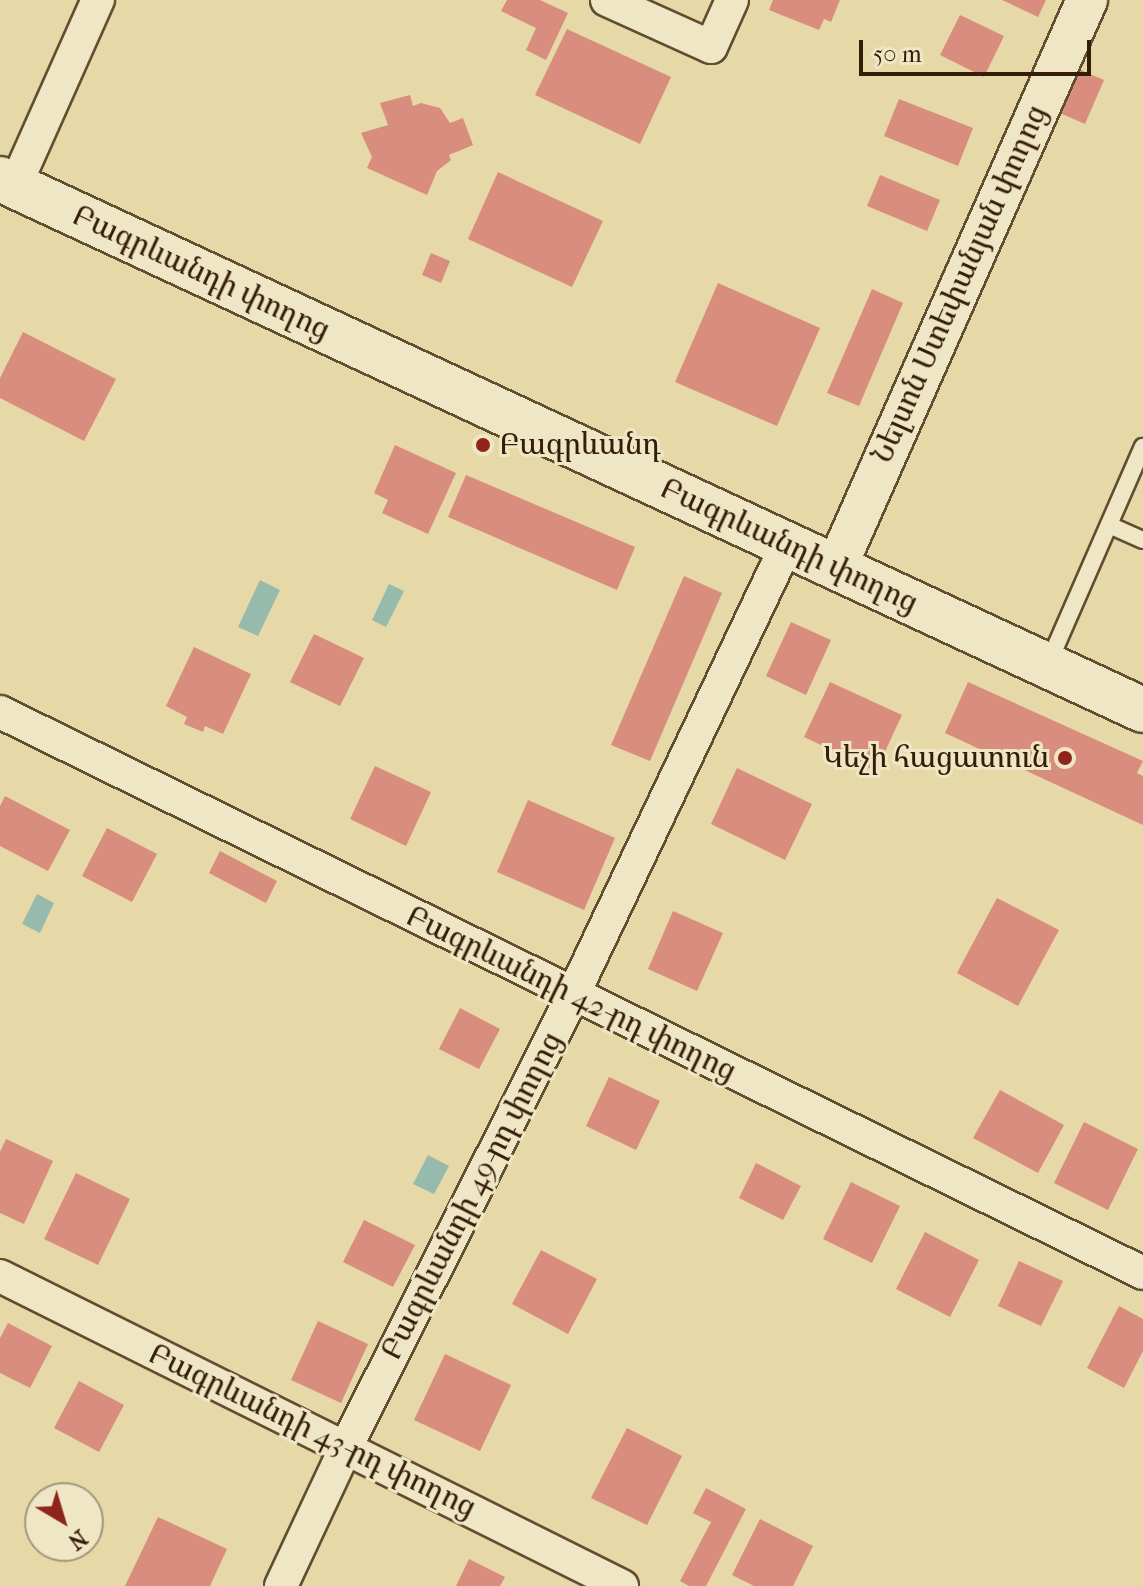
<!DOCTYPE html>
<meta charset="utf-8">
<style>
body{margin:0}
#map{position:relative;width:1143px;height:1586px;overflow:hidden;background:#e6d9a7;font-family:"IM FELL French Canon","Noto Serif Armenian",serif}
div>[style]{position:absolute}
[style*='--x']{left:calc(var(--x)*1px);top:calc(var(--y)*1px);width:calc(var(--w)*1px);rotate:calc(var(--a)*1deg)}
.water>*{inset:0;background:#96baab}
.building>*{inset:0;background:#d88d7f}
.roads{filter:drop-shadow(2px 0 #614d30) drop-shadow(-2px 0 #614d30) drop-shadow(0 2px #614d30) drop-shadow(0 -2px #614d30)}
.service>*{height:16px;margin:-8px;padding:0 8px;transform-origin:8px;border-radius:8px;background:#efe6c6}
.minor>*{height:32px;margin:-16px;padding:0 16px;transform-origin:16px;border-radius:16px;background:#efe6c6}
.tertiary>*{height:40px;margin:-20px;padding:0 20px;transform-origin:20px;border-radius:20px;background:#efe6c6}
.secondary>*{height:44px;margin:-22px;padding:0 22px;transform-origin:22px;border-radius:22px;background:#efe6c6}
.dots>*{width:22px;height:22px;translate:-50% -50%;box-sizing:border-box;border:4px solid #efe6c6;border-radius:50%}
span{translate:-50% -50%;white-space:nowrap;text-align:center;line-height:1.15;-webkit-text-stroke:6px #efe6c6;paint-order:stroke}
.street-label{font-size:30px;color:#351e08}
.poi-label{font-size:30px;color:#351e08}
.left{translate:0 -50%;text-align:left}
.right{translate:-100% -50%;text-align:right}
.north{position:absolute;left:24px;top:1482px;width:80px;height:80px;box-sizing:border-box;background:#efe6c6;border:2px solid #a5967a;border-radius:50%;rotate:142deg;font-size:22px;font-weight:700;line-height:32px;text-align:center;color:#351e08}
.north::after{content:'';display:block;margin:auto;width:28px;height:36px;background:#8f2418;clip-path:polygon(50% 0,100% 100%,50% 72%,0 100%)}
.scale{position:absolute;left:859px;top:40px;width:232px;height:36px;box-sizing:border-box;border:4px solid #351e08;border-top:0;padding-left:10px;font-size:24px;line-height:28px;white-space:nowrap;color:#351e08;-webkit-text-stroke:6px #efe6c6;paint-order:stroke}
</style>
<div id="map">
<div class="water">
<div style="clip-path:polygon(260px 580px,280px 590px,258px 636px,238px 627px)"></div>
<div style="clip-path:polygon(389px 584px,404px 591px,386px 627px,372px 620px)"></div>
<div style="clip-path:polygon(37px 894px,54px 903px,40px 933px,22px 924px)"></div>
<div style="clip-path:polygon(428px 1155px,449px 1166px,434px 1194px,413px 1184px)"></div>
</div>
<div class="building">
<div style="clip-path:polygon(507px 0,540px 0,568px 13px,546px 60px,526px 50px,536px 28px,501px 11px)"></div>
<div style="clip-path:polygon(773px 0,840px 0,831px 22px,824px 19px,819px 30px,769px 10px)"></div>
<div style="clip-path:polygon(1002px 0,1046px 0,1038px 17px)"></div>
<div style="clip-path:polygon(960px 15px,1004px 36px,984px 77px,940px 55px)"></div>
<div style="clip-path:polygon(567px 29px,671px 77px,640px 144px,535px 95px)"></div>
<div style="clip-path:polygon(1071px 66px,1104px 80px,1085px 124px,1053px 110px)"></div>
<div style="clip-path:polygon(410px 95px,413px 106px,421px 103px,440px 108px,450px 123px,463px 118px,473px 145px,449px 155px,451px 160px,437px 171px,427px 195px,367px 168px,372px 157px,361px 133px,388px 125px,380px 103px)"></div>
<div style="clip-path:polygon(899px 99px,973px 128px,958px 166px,884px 136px)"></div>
<div style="clip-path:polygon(498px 172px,603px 221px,572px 287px,468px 239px)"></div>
<div style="clip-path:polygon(880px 175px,940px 200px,927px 231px,867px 206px)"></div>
<div style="clip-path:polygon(431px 253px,450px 261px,441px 283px,422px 275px)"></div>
<div style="clip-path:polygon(718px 283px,820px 328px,777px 426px,675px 382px)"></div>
<div style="clip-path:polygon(872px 289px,903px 303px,859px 406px,827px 393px)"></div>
<div style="clip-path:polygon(23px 332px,116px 379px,84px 441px,0 398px,0 378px)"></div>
<div style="clip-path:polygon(395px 445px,456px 473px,428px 534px,382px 513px,388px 500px,374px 493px)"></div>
<div style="clip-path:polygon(466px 475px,635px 547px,617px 590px,448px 517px)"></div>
<div style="clip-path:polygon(684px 576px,722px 593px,650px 761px,611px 745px)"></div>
<div style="clip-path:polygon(791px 622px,831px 640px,806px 695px,766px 676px)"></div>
<div style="clip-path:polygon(314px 634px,364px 658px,340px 706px,290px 682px)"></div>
<div style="clip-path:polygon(194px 647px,251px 674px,223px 734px,205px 726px,203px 732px,184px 724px,187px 717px,166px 706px)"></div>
<div style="clip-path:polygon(830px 682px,902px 715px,876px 771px,804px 737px)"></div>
<div style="clip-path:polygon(968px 682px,1143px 761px,1137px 773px,1143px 776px,1143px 825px,945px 733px)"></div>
<div style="clip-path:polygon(375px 766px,431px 792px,406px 846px,350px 819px)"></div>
<div style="clip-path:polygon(737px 768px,812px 804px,785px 860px,711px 824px)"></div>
<div style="clip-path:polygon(5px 796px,70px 830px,48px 871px,0 846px,0 806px)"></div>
<div style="clip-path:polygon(528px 800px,615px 838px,584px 910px,497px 872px)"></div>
<div style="clip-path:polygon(107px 828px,157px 854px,132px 902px,82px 876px)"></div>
<div style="clip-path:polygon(220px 851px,277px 881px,266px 903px,209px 873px)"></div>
<div style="clip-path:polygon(997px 898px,1059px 930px,1018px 1006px,957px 973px)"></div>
<div style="clip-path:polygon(673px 911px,723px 933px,697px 991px,648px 969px)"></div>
<div style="clip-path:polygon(460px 1008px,500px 1029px,479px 1069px,439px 1049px)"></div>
<div style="clip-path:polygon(609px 1077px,660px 1101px,636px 1150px,586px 1126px)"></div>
<div style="clip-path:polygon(1000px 1090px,1064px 1125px,1038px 1173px,973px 1138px)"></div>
<div style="clip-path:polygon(1084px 1122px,1138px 1149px,1108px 1210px,1054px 1183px)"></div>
<div style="clip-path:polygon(6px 1139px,53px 1161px,24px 1224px,0 1213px,0 1152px)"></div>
<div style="clip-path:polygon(756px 1163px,801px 1186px,783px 1220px,739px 1198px)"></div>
<div style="clip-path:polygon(76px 1173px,130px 1199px,98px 1265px,44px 1239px)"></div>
<div style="clip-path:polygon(851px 1182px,900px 1206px,872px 1263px,823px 1239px)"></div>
<div style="clip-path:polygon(364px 1220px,415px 1245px,393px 1287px,343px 1262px)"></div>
<div style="clip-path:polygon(925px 1232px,979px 1260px,950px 1317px,896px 1289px)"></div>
<div style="clip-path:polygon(541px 1250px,597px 1279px,568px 1334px,512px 1304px)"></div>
<div style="clip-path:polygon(1019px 1261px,1063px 1281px,1041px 1326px,998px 1306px)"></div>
<div style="clip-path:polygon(1119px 1306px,1143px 1319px,1143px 1351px,1124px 1388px,1087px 1368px)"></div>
<div style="clip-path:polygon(318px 1321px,368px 1344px,341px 1403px,291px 1380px)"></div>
<div style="clip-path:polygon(8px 1323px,52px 1346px,30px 1388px,0 1373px,0 1338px)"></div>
<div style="clip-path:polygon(445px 1354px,511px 1385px,480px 1451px,414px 1420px)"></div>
<div style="clip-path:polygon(79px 1381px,124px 1405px,99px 1452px,54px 1428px)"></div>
<div style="clip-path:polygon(627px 1428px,682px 1456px,647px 1525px,591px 1498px)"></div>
<div style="clip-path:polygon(706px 1488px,746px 1509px,706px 1586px,689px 1586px,680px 1581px,711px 1522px,693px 1513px)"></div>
<div style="clip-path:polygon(158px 1517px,227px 1549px,210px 1586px,125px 1586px)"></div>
<div style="clip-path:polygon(760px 1519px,813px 1546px,793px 1586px,754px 1586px,732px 1575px)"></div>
<div style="clip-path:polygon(469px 1559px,505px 1577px,500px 1586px,456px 1586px)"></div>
</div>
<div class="roads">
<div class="service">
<div style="--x:1109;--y:525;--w:37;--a:24"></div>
<div style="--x:1048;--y:664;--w:237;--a:-66.4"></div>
</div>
<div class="minor">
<div style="--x:607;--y:0;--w:114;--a:24.3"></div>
<div style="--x:711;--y:47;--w:51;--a:-65.9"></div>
<div style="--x:15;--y:186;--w:204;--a:-66"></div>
<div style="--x:0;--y:712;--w:1273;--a:26.14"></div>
<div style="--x:0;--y:1276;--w:695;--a:26.49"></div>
<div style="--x:281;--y:1586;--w:153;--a:-64.9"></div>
<div style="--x:346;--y:1447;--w:506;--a:-63.33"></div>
<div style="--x:573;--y:995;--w:497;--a:-64.6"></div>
</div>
<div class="tertiary">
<div style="--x:836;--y:568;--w:621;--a:-66.16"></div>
</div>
<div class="secondary">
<div style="--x:0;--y:179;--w:1260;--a:24.92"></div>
</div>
</div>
<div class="dots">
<div style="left:483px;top:445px;background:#8f2418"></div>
<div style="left:1065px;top:758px;background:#8f2418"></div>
</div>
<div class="street-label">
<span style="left:201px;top:273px;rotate:25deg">Բագրևանդի փողոց</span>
<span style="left:960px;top:284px;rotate:-66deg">Նելսոն Ստեփանյան փողոց</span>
<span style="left:789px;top:546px;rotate:25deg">Բագրևանդի փողոց</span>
<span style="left:571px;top:994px;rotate:26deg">Բագրևանդի 42-րդ փողոց</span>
<span style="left:472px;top:1196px;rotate:-63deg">Բագրևանդի 49-րդ փողոց</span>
<span style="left:312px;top:1431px;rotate:26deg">Բագրևանդի 43-րդ փողոց</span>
</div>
<div class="poi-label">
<span class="left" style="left:499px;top:445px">Բագրևանդ</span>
<span class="right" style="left:1049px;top:758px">Կեչի հացատուն</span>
</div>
<div class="north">N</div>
<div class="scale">50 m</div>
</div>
